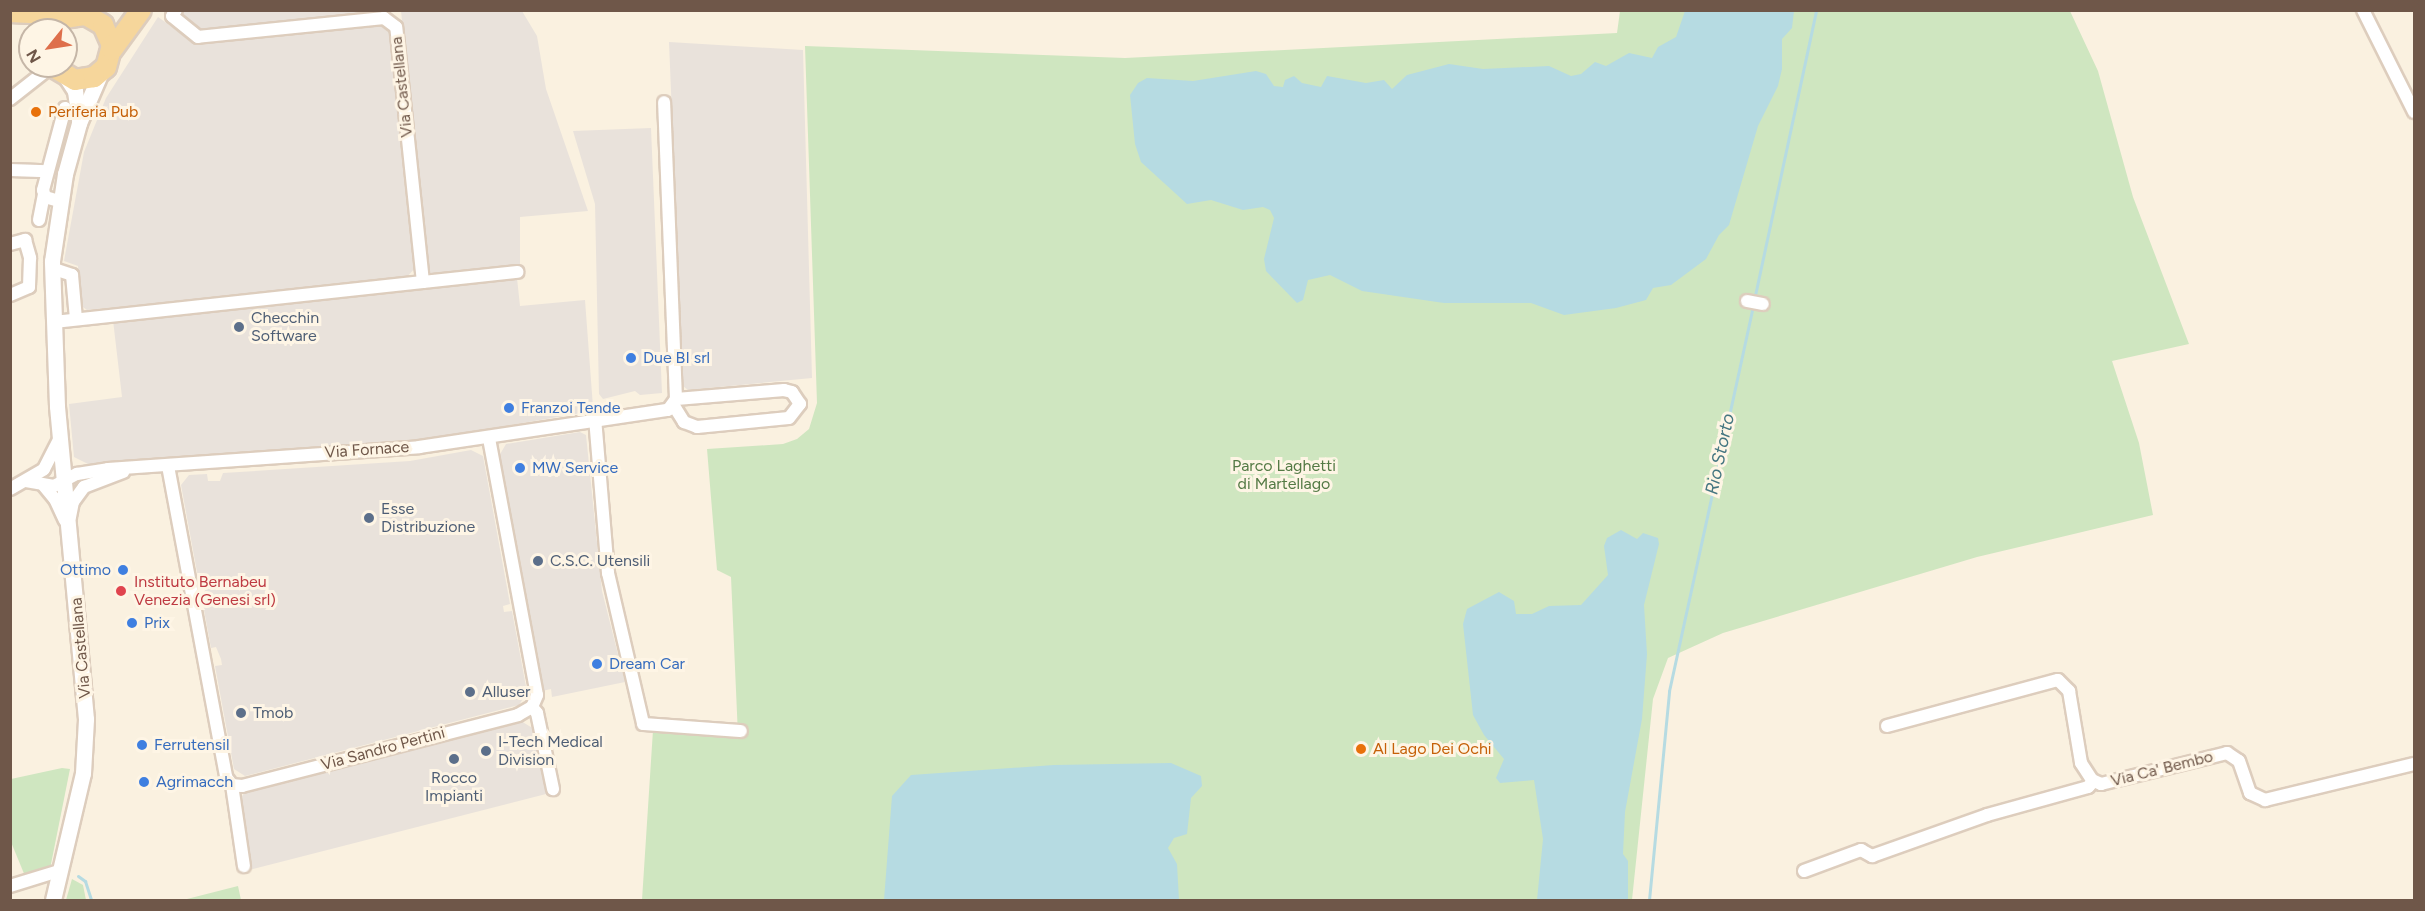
<!DOCTYPE html>
<style>
body{margin:0}
#map{position:relative;width:2425px;height:911px;overflow:hidden;background:#faf1e0;font-family:Figtree,sans-serif}
div>[style]{position:absolute}
[style*='--x']{left:calc(var(--x)*1px);top:calc(var(--y)*1px);width:calc(var(--w)*1px);rotate:calc(var(--a)*1deg)}
.industrial>*{inset:0;background:#e9e2db}
.green>*{inset:0;background:#cfe6c0}
.water>*{inset:0;background:#b6dbe2}
.stream>*{height:3px;margin:-1.5px;padding:0 1.5px;transform-origin:1.5px;border-radius:1.5px;background:#b6dbe2}
.roads{filter:drop-shadow(2px 0 #ddcdbd) drop-shadow(-2px 0 #ddcdbd) drop-shadow(0 2px #ddcdbd) drop-shadow(0 -2px #ddcdbd)}
.minor>*{height:12px;margin:-6px;padding:0 6px;transform-origin:6px;border-radius:6px;background:#fff}
.tertiary>*{height:15px;margin:-7.5px;padding:0 7.5px;transform-origin:7.5px;border-radius:7.5px;background:#fff}
.primary>*{height:20px;margin:-10px;padding:0 10px;transform-origin:10px;border-radius:10px;background:#f6d69b}
.dots>*{width:16px;height:16px;translate:-50% -50%;box-sizing:border-box;border:3px solid #fef5e5;border-radius:50%}
span{translate:-50% -50%;white-space:nowrap;text-align:center;line-height:1.15;-webkit-text-stroke:6px #fef5e5;paint-order:stroke}
.street-label{font-size:16px;color:#6f5749}
.food-label{font-size:16px;color:#c56008}
.left{translate:0 -50%;text-align:left}
.service-label{font-size:16px;color:#4e5e75}
.shop-label{font-size:16px;color:#366cbe}
.right{translate:-100% -50%;text-align:right}
.park-label{font-size:16px;color:#547a45}
.health-label{font-size:16px;color:#be3a42}
.water-label{font-size:18px;color:#457681;font-style:italic}
.frame{position:absolute;inset:0;border:12px solid #6f5749;pointer-events:none}
.north{position:absolute;left:18px;top:18px;width:60px;height:60px;box-sizing:border-box;background:#fef5e5;border:2px solid #c5b6a7;border-radius:50%;rotate:240deg;font-size:16px;font-weight:700;line-height:24px;text-align:center;color:#6f5749}
.north::after{content:'';display:block;margin:auto;width:21px;height:27px;background:#de6f4b;clip-path:polygon(50% 0,100% 100%,50% 72%,0 100%)}
</style>
<div id="map">
<div class="industrial">
<div style="clip-path:polygon(183px 10px,390px 11px,199px 30px,182px 17px)"></div>
<div style="clip-path:polygon(401px 11px,522px 11px,537px 36px,546px 89px,588px 211px,520px 217px,520px 265px,429px 275px)"></div>
<div style="clip-path:polygon(158px 17px,195px 43px,380px 24px,390px 33px,415px 268px,406px 278px,87px 310px,80px 305px,78px 266px,64px 261px,84px 152px,106px 98px)"></div>
<div style="clip-path:polygon(669px 42px,803px 50px,812px 378px,688px 390px,683px 386px)"></div>
<div style="clip-path:polygon(651px 128px,662px 393px,640px 395px,635px 391px,603px 399px,599px 394px,595px 204px,573px 131px)"></div>
<div style="clip-path:polygon(517px 278px,520px 306px,585px 300px,593px 407px,587px 412px,413px 442px,90px 465px,74px 457px,69px 404px,122px 397px,113px 320px)"></div>
<div style="clip-path:polygon(580px 432px,586px 435px,602px 591px,625px 682px,552px 697px,551px 689px,542px 691px,499px 456px,506px 444px)"></div>
<div style="clip-path:polygon(471px 450px,483px 456px,510px 604px,503px 606px,504px 612px,512px 611px,527px 692px,519px 705px,245px 776px,234px 769px,215px 666px,222px 665px,221px 659px,216px 647px,211px 648px,181px 485px,189px 475px,207px 474px,208px 481px,220px 481px,223px 473px,410px 461px)"></div>
<div style="clip-path:polygon(521px 721px,534px 729px,546px 794px,249px 870px,237px 805px,244px 793px)"></div>
</div>
<div class="green">
<div style="clip-path:polygon(1620px 11px,2070px 11px,2098px 71px,2133px 197px,2189px 344px,2112px 361px,2139px 443px,2153px 515px,1977px 557px,1723px 633px,1668px 658px,1653px 699px,1632px 900px,642px 900px,653px 730px,738px 736px,731px 577px,717px 570px,707px 449px,783px 444px,797px 439px,809px 429px,817px 403px,805px 46px,1125px 58px,1617px 33px)"></div>
<div style="clip-path:polygon(62px 768px,70px 769px,50px 869px,25px 876px,11px 842px,11px 779px)"></div>
<div style="clip-path:polygon(72px 879px,83px 885px,86px 900px,66px 900px)"></div>
<div style="clip-path:polygon(238px 886px,241px 900px,183px 900px)"></div>
</div>
<div class="water">
<div style="clip-path:polygon(1685px 11px,1794px 11px,1792px 28px,1782px 39px,1782px 69px,1778px 86px,1758px 126px,1729px 225px,1719px 235px,1706px 259px,1671px 285px,1653px 288px,1646px 300px,1616px 308px,1564px 315px,1531px 303px,1444px 303px,1362px 291px,1330px 275px,1308px 280px,1303px 300px,1297px 303px,1266px 271px,1264px 259px,1274px 218px,1270px 210px,1263px 207px,1243px 210px,1211px 200px,1187px 204px,1141px 162px,1135px 144px,1130px 95px,1138px 83px,1147px 78px,1193px 81px,1256px 71px,1266px 74px,1274px 86px,1283px 87px,1285px 80px,1294px 76px,1302px 83px,1321px 87px,1327px 76px,1366px 83px,1384px 80px,1392px 89px,1407px 75px,1449px 64px,1483px 69px,1549px 66px,1571px 76px,1581px 74px,1595px 62px,1606px 66px,1629px 53px,1652px 58px,1658px 47px,1676px 37px)"></div>
<div style="clip-path:polygon(1621px 530px,1637px 539px,1643px 533px,1658px 538px,1659px 544px,1644px 605px,1647px 654px,1642px 719px,1625px 812px,1623px 854px,1628px 861px,1628px 900px,1537px 900px,1543px 839px,1534px 780px,1500px 783px,1496px 778px,1504px 759px,1484px 735px,1473px 715px,1463px 624px,1467px 609px,1499px 592px,1514px 601px,1516px 614px,1532px 614px,1549px 606px,1581px 605px,1608px 575px,1604px 546px,1607px 538px)"></div>
<div style="clip-path:polygon(1171px 763px,1201px 776px,1202px 786px,1191px 798px,1187px 834px,1174px 838px,1168px 848px,1177px 864px,1179px 900px,884px 900px,892px 796px,911px 775px,1054px 765px)"></div>
</div>
<div class="stream">
<div style="--x:1754;--y:300;--w:297;--a:-77.9"></div>
<div style="--x:78;--y:876;--w:9;--a:36"></div>
<div style="--x:85;--y:881;--w:20;--a:72"></div>
<div style="--x:1649;--y:900;--w:210;--a:-84.5"></div>
<div style="--x:1669;--y:691;--w:394;--a:-77.7"></div>
</div>
<div class="roads">
<div class="minor">
<div style="--x:2363;--y:10;--w:114;--a:63.4"></div>
<div style="--x:10;--y:99;--w:53;--a:-38.2"></div>
<div style="--x:10;--y:170;--w:37;--a:2"></div>
<div style="--x:59;--y:201;--w:15;--a:-164"></div>
<div style="--x:45;--y:197;--w:7;--a:-106"></div>
<div style="--x:43;--y:190;--w:85;--a:-75"></div>
<div style="--x:39;--y:220;--w:25;--a:-79"></div>
<div style="--x:10;--y:244;--w:16;--a:-15"></div>
<div style="--x:25;--y:240;--w:19;--a:74"></div>
<div style="--x:30;--y:258;--w:29;--a:92"></div>
<div style="--x:29;--y:287;--w:21;--a:157"></div>
<div style="--x:54;--y:269;--w:19;--a:18"></div>
<div style="--x:72;--y:275;--w:44;--a:84.8"></div>
<div style="--x:423;--y:282;--w:95;--a:-6.1"></div>
<div style="--x:1747;--y:301;--w:16;--a:11"></div>
<div style="--x:54;--y:322;--w:371;--a:-6.2"></div>
<div style="--x:423;--y:282;--w:256;--a:-96"></div>
<div style="--x:396;--y:27;--w:15;--a:-143"></div>
<div style="--x:384;--y:18;--w:187;--a:174.2"></div>
<div style="--x:198;--y:37;--w:33;--a:-141"></div>
<div style="--x:172;--y:16;--w:7;--a:-56"></div>
<div style="--x:674;--y:406;--w:19;--a:58"></div>
<div style="--x:684;--y:422;--w:14;--a:21"></div>
<div style="--x:697;--y:427;--w:92;--a:-5.6"></div>
<div style="--x:789;--y:418;--w:18;--a:-52"></div>
<div style="--x:800;--y:404;--w:14;--a:-124"></div>
<div style="--x:792;--y:392;--w:8;--a:-166"></div>
<div style="--x:784;--y:390;--w:108;--a:175.2"></div>
<div style="--x:595;--y:418;--w:156;--a:85.2"></div>
<div style="--x:608;--y:573;--w:155;--a:76.9"></div>
<div style="--x:643;--y:724;--w:98;--a:4.1"></div>
<div style="--x:168;--y:466;--w:316;--a:79.4"></div>
<div style="--x:226;--y:777;--w:10;--a:53"></div>
<div style="--x:232;--y:785;--w:10;--a:6"></div>
<div style="--x:242;--y:786;--w:285;--a:-14.4"></div>
<div style="--x:518;--y:715;--w:16;--a:-30"></div>
<div style="--x:532;--y:707;--w:13;--a:-67"></div>
<div style="--x:537;--y:695;--w:261;--a:-100.6"></div>
<div style="--x:26;--y:481;--w:28;--a:10"></div>
<div style="--x:54;--y:486;--w:26;--a:-28"></div>
<div style="--x:77;--y:474;--w:31;--a:-9"></div>
<div style="--x:108;--y:469;--w:312;--a:-4"></div>
<div style="--x:419;--y:447;--w:252;--a:-8.5"></div>
<div style="--x:668;--y:410;--w:14;--a:-54"></div>
<div style="--x:676;--y:399;--w:297;--a:-92.3"></div>
<div style="--x:44;--y:486;--w:17;--a:50"></div>
<div style="--x:55;--y:499;--w:23;--a:65"></div>
<div style="--x:10;--y:489;--w:39;--a:-30"></div>
<div style="--x:44;--y:469;--w:34;--a:-63"></div>
<div style="--x:70;--y:517;--w:15;--a:-79"></div>
<div style="--x:73;--y:502;--w:19;--a:-54"></div>
<div style="--x:84;--y:487;--w:42;--a:-21"></div>
<div style="--x:532;--y:707;--w:8;--a:50"></div>
<div style="--x:537;--y:713;--w:78;--a:78.1"></div>
<div style="--x:1887;--y:726;--w:177;--a:-15.1"></div>
<div style="--x:2058;--y:680;--w:16;--a:45"></div>
<div style="--x:2069;--y:691;--w:73;--a:80.5"></div>
<div style="--x:2081;--y:763;--w:20;--a:57"></div>
<div style="--x:2092;--y:780;--w:10;--a:24"></div>
<div style="--x:2101;--y:784;--w:130;--a:-13.8"></div>
<div style="--x:2227;--y:753;--w:14;--a:34"></div>
<div style="--x:2239;--y:761;--w:34;--a:71"></div>
<div style="--x:2250;--y:793;--w:17;--a:25"></div>
<div style="--x:2265;--y:800;--w:153;--a:-13.6"></div>
<div style="--x:232;--y:785;--w:82;--a:81.6"></div>
<div style="--x:1804;--y:871;--w:61;--a:-20.2"></div>
<div style="--x:1861;--y:850;--w:13;--a:29"></div>
<div style="--x:1872;--y:856;--w:122;--a:-19.6"></div>
<div style="--x:1987;--y:815;--w:105;--a:-15.5"></div>
<div style="--x:2088;--y:787;--w:8;--a:-45"></div>
<div style="--x:10;--y:886;--w:54;--a:-17.1"></div>
</div>
<div class="tertiary">
<div style="--x:66;--y:77;--w:17;--a:57"></div>
<div style="--x:75;--y:91;--w:28;--a:82"></div>
<div style="--x:53;--y:900;--w:130;--a:-76.7"></div>
<div style="--x:83;--y:773;--w:54;--a:-86.8"></div>
<div style="--x:86;--y:719;--w:314;--a:-95.3"></div>
<div style="--x:57;--y:406;--w:145;--a:-92"></div>
<div style="--x:52;--y:261;--w:88;--a:-81.5"></div>
<div style="--x:65;--y:174;--w:53;--a:-74.6"></div>
<div style="--x:79;--y:123;--w:56;--a:-66.7"></div>
</div>
<div class="primary">
<div style="--x:10;--y:12;--w:62;--a:2.8"></div>
<div style="--x:51;--y:30;--w:18;--a:-43"></div>
<div style="--x:64;--y:18;--w:22;--a:-8"></div>
<div style="--x:86;--y:15;--w:20;--a:30"></div>
<div style="--x:103;--y:25;--w:22;--a:66"></div>
<div style="--x:112;--y:45;--w:23;--a:105"></div>
<div style="--x:106;--y:67;--w:16;--a:140"></div>
<div style="--x:94;--y:77;--w:19;--a:171"></div>
<div style="--x:75;--y:80;--w:27;--a:-149"></div>
<div style="--x:112;--y:50;--w:49;--a:-54.1"></div>
</div>
</div>
<div class="dots">
<div style="left:36px;top:112px;background:#e8710a"></div>
<div style="left:239px;top:327px;background:#5c6f8a"></div>
<div style="left:631px;top:358px;background:#3f7fe0"></div>
<div style="left:509px;top:408px;background:#3f7fe0"></div>
<div style="left:520px;top:468px;background:#3f7fe0"></div>
<div style="left:369px;top:518px;background:#5c6f8a"></div>
<div style="left:538px;top:561px;background:#5c6f8a"></div>
<div style="left:123px;top:570px;background:#3f7fe0"></div>
<div style="left:121px;top:591px;background:#e0444e"></div>
<div style="left:132px;top:623px;background:#3f7fe0"></div>
<div style="left:597px;top:664px;background:#3f7fe0"></div>
<div style="left:470px;top:692px;background:#5c6f8a"></div>
<div style="left:241px;top:713px;background:#5c6f8a"></div>
<div style="left:142px;top:745px;background:#3f7fe0"></div>
<div style="left:1361px;top:749px;background:#e8710a"></div>
<div style="left:486px;top:751px;background:#5c6f8a"></div>
<div style="left:454px;top:759px;background:#5c6f8a"></div>
<div style="left:144px;top:782px;background:#3f7fe0"></div>
</div>
<div class="street-label">
<span style="left:402px;top:87px;rotate:-96deg">Via Castellana</span>
<span style="left:367px;top:450px;rotate:-4deg">Via Fornace</span>
<span style="left:81px;top:648px;rotate:-95deg">Via Castellana</span>
<span style="left:383px;top:749px;rotate:-15deg">Via Sandro Pertini</span>
<span style="left:2162px;top:769px;rotate:-14deg">Via Ca' Bembo</span>
</div>
<div class="food-label">
<span class="left" style="left:48px;top:112px">Periferia Pub</span>
<span class="left" style="left:1373px;top:749px">Al Lago Dei Ochi</span>
</div>
<div class="service-label">
<span class="left" style="left:251px;top:327px">Checchin<br>Software</span>
<span class="left" style="left:381px;top:518px">Esse<br>Distribuzione</span>
<span class="left" style="left:550px;top:561px">C.S.C. Utensili</span>
<span class="left" style="left:482px;top:692px">Alluser</span>
<span class="left" style="left:253px;top:713px">Tmob</span>
<span class="left" style="left:498px;top:751px">I-Tech Medical<br>Division</span>
<span style="left:454px;top:787px">Rocco<br>Impianti</span>
</div>
<div class="shop-label">
<span class="left" style="left:643px;top:358px">Due BI srl</span>
<span class="left" style="left:521px;top:408px">Franzoi Tende</span>
<span class="left" style="left:532px;top:468px">MW Service</span>
<span class="right" style="left:111px;top:570px">Ottimo</span>
<span class="left" style="left:144px;top:623px">Prix</span>
<span class="left" style="left:609px;top:664px">Dream Car</span>
<span class="left" style="left:154px;top:745px">Ferrutensil</span>
<span class="left" style="left:156px;top:782px">Agrimacch</span>
</div>
<div class="park-label">
<span style="left:1284px;top:475px">Parco Laghetti<br>di Martellago</span>
</div>
<div class="health-label">
<span class="left" style="left:134px;top:591px">Instituto Bernabeu<br>Venezia (Genesi srl)</span>
</div>
<div class="water-label">
<span style="left:1720px;top:454px;rotate:-78deg">Rio Storto</span>
</div>
<div class="frame"></div>
<div class="north">N</div>
</div>
